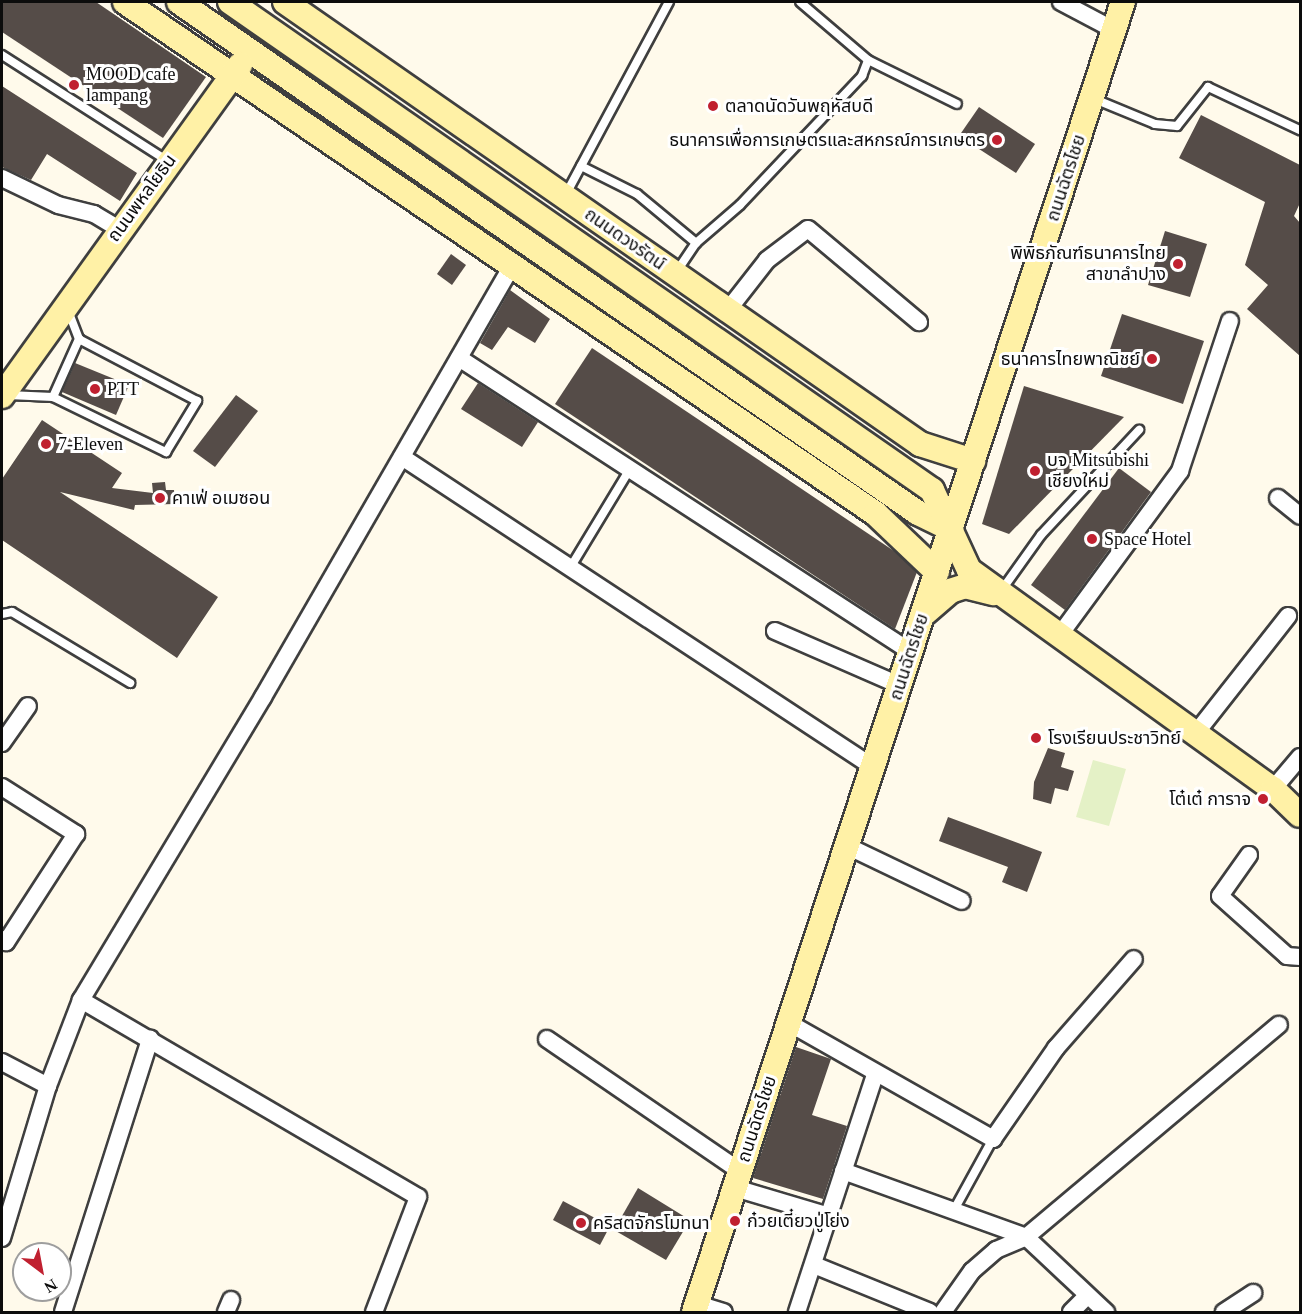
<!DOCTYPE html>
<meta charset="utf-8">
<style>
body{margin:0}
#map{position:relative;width:1302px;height:1314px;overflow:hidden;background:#fffaeb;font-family:"Times New Roman","Noto Sans Thai",serif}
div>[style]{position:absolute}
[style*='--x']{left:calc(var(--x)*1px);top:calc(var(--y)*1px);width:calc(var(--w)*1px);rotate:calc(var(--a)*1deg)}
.pitch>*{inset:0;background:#e4f1c6}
.building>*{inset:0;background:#554c48}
.roads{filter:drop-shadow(2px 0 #3f3f3f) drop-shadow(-2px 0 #3f3f3f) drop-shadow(0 2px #3f3f3f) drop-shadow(0 -2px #3f3f3f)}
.lane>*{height:8px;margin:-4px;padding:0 4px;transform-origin:4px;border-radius:4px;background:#fff}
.street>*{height:16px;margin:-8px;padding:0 8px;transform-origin:8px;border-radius:8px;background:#fff}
.secondary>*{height:24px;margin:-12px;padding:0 12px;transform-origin:12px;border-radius:12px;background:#fff1a6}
.dots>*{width:16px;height:16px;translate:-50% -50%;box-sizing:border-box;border:3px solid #fff;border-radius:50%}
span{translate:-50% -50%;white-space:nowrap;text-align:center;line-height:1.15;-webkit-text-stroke:6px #fff;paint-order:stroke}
.poi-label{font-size:18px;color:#0c0c0c}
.left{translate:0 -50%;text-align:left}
.right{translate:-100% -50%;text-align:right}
.street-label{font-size:18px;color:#0c0c0c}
.frame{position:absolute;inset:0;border:3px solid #0c0c0c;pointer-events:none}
.north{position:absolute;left:12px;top:1242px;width:60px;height:60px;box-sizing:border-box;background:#fff;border:2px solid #9e9e9e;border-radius:50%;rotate:148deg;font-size:16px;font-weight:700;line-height:24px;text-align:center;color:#0c0c0c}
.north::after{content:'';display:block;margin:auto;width:21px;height:27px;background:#c02030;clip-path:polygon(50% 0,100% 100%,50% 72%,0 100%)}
</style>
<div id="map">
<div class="pitch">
<div style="clip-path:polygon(1093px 760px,1126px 769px,1109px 826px,1076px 817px)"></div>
</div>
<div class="building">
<div style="clip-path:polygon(2px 2px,96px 2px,206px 77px,163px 138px,2px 32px)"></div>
<div style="clip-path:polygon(2px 86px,137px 173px,120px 201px,47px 154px,31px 180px,2px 167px)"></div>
<div style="clip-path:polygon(979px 107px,1035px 144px,1016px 173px,959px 136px)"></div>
<div style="clip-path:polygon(1201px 115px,1300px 165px,1300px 203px,1294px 216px,1300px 223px,1300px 356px,1247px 309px,1268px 285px,1245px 265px,1265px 202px,1179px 158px)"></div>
<div style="clip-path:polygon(1165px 231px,1207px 244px,1190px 297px,1148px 285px)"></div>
<div style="clip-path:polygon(451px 254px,466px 265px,452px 285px,437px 274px)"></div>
<div style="clip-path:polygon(510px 290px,550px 319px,535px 343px,508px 327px,492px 350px,480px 343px)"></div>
<div style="clip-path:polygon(1122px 314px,1204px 341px,1183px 404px,1101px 376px)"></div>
<div style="clip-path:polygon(592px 348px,897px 553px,917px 572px,895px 629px,555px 404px)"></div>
<div style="clip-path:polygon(75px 363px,129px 385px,116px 415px,62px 392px)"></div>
<div style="clip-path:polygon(478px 383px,538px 422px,522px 447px,461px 409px)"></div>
<div style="clip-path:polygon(1024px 386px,1124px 417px,1009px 534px,982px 524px)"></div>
<div style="clip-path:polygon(236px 395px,258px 411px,215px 467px,193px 451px)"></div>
<div style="clip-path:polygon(42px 420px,122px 473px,112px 488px,153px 493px,152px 483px,165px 482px,166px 490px,174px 490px,175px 504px,135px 505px,134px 510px,60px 492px,218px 597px,177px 658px,2px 540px,2px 479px)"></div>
<div style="clip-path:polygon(1119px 468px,1151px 492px,1065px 610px,1031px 585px)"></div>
<div style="clip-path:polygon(1048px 748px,1065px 753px,1061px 767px,1074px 771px,1068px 791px,1055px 788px,1051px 804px,1033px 799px,1034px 782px)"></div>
<div style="clip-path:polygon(948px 817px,1042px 852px,1027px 892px,1002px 882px,1008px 867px,939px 841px)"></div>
<div style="clip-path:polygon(796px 1047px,831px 1059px,812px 1115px,847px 1126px,823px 1199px,753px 1178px)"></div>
<div style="clip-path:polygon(638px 1188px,690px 1220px,666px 1260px,614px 1230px)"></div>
<div style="clip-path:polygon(563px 1201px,610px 1226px,600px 1245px,553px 1220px)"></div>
</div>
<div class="roads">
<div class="lane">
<div style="--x:2;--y:55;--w:197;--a:32.6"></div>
<div style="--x:868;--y:60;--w:99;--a:26.3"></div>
<div style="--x:1092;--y:98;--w:68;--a:22.4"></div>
<div style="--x:1155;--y:124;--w:22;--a:5"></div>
<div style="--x:1177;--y:126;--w:50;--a:-51.5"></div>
<div style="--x:1208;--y:87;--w:102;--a:25.1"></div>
<div style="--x:581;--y:166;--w:63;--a:26.6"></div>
<div style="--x:637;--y:194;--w:77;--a:39.7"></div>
<div style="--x:566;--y:194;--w:218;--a:-61.8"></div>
<div style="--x:677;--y:271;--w:34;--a:-56"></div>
<div style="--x:696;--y:243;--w:58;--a:-40.8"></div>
<div style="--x:740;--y:205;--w:178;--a:-46.6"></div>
<div style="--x:862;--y:76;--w:17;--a:-69"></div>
<div style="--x:868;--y:60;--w:89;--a:-139.5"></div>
<div style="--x:8;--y:395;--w:45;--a:2.5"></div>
<div style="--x:53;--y:397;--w:126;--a:26"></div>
<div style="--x:166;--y:452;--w:60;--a:-58.7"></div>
<div style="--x:197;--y:401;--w:133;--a:-152.3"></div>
<div style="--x:79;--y:339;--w:31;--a:-111"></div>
<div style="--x:53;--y:397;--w:64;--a:-65.9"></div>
<div style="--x:570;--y:568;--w:116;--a:-58.8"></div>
<div style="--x:1001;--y:591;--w:69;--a:-54.5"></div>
<div style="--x:1041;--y:535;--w:144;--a:-47"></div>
<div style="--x:2;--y:614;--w:10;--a:-11"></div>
<div style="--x:12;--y:612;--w:138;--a:31"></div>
<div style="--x:955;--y:1208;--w:79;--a:-61.2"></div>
</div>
<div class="street">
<div style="--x:1061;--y:2;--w:60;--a:27.8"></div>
<div style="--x:2;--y:178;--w:62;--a:25.7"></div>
<div style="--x:58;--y:205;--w:37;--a:14"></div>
<div style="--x:94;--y:214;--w:29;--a:31"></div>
<div style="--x:728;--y:310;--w:63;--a:-52"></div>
<div style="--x:767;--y:260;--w:51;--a:-37.1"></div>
<div style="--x:808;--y:229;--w:145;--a:40"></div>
<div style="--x:459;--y:358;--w:539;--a:33.04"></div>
<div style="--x:402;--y:457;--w:564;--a:33.35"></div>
<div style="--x:1278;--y:498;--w:28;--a:39"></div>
<div style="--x:775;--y:631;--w:135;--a:23.5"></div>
<div style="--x:1059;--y:636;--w:205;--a:-53.7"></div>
<div style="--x:1180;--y:471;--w:158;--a:-71.6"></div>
<div style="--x:1196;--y:733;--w:149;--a:-51.8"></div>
<div style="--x:2;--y:743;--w:45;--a:-54.9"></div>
<div style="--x:2;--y:787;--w:88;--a:32.4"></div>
<div style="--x:76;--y:834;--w:129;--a:122.9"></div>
<div style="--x:6;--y:942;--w:5;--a:-143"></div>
<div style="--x:1273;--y:789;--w:42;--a:-49.8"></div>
<div style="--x:847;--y:846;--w:127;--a:25.6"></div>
<div style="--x:1249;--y:855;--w:50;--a:125.3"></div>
<div style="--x:1220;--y:896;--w:90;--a:41.8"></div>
<div style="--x:1287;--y:956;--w:13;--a:4"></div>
<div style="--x:81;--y:1000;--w:390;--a:30.3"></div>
<div style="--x:418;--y:1197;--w:123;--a:110.9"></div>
<div style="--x:789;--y:1023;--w:235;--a:29.6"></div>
<div style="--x:993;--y:1139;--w:111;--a:-55.3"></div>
<div style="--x:1056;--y:1048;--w:118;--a:-48.8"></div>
<div style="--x:547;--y:1039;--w:234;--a:34.4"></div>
<div style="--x:2;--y:1062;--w:52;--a:27.6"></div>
<div style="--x:843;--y:1171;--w:195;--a:19.8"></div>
<div style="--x:1026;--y:1237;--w:110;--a:43.2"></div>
<div style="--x:735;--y:1188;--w:98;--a:16.6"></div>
<div style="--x:2;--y:1238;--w:159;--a:-73.2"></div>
<div style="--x:48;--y:1086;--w:92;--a:-69"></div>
<div style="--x:81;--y:1000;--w:353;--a:-59"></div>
<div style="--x:263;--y:697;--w:496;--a:-60"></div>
<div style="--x:814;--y:1265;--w:125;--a:22.1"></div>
<div style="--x:697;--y:1304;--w:28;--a:17"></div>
<div style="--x:63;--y:1312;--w:287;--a:-72.3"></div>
<div style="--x:226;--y:1312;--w:13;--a:-67"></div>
<div style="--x:797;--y:1312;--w:250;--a:-71.8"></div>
<div style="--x:943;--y:1312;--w:50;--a:-54.7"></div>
<div style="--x:972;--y:1271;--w:32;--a:-41"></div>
<div style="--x:996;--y:1250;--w:33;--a:-23"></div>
<div style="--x:1026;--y:1237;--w:330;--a:-40"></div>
<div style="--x:1071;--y:1312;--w:23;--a:-45"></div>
<div style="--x:1224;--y:1312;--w:35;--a:-33"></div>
</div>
<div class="secondary">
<div style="--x:125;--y:2;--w:909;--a:34.28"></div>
<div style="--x:876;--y:514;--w:84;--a:43.6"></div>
<div style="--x:179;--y:2;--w:898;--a:34.66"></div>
<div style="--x:918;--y:513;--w:37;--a:26"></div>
<div style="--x:230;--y:2;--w:855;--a:34.81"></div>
<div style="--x:932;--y:490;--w:88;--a:65.2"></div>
<div style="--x:969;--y:570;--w:375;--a:35.8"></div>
<div style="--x:1273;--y:789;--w:37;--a:44"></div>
<div style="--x:285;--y:2;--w:774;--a:34.84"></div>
<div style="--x:920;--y:444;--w:56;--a:17.8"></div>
<div style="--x:2;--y:396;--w:408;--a:-54.3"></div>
<div style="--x:925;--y:613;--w:33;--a:-41"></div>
<div style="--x:950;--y:591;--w:16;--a:-18"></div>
<div style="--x:965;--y:586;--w:30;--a:14"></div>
<div style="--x:694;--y:1312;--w:1378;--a:-71.87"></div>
</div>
</div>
<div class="dots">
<div style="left:74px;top:85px;background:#c02030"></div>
<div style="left:713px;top:106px;background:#c02030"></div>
<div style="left:997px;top:140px;background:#c02030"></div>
<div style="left:1178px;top:264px;background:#c02030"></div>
<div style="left:1152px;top:359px;background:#c02030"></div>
<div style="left:95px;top:389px;background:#c02030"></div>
<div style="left:46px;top:444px;background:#c02030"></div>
<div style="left:1035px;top:471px;background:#c02030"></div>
<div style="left:160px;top:498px;background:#c02030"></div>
<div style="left:1092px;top:539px;background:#c02030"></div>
<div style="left:1036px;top:738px;background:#c02030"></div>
<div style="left:1263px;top:799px;background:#c02030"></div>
<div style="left:735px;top:1221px;background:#c02030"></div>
<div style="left:581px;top:1223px;background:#c02030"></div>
</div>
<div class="poi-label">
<span class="left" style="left:86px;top:85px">MOOD cafe<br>lampang</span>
<span class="left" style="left:725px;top:106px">ตลาดนัดวันพฤหัสบดี</span>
<span class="right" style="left:985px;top:140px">ธนาคารเพื่อการเกษตรและสหกรณ์การเกษตร</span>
<span class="right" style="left:1166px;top:264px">พิพิธภัณฑ์ธนาคารไทย<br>สาขาลำปาง</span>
<span class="right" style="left:1140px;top:359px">ธนาคารไทยพาณิชย์</span>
<span class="left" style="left:107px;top:389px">PTT</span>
<span class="left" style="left:58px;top:444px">7-Eleven</span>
<span class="left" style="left:1047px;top:471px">บจ Mitsubishi<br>เชียงใหม่</span>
<span class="left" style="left:172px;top:498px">คาเฟ่ อเมซอน</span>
<span class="left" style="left:1104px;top:539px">Space Hotel</span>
<span class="left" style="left:1048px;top:738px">โรงเรียนประชาวิทย์</span>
<span class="right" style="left:1251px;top:799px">โต๋เต๋ การาจ</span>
<span class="left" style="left:747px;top:1221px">ก๋วยเตี๋ยวปู่โย่ง</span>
<span class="left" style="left:593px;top:1223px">คริสตจักรโมทนา</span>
</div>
<div class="street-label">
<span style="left:1066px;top:178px;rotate:-72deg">ถนนฉัตรไชย</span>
<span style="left:142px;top:198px;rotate:-54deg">ถนนพหลโยธิน</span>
<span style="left:625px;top:239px;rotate:35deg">ถนนดวงรัตน์</span>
<span style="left:909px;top:657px;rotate:-72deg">ถนนฉัตรไชย</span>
<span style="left:757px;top:1119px;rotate:-72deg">ถนนฉัตรไชย</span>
</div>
<div class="frame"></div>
<div class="north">N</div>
</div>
